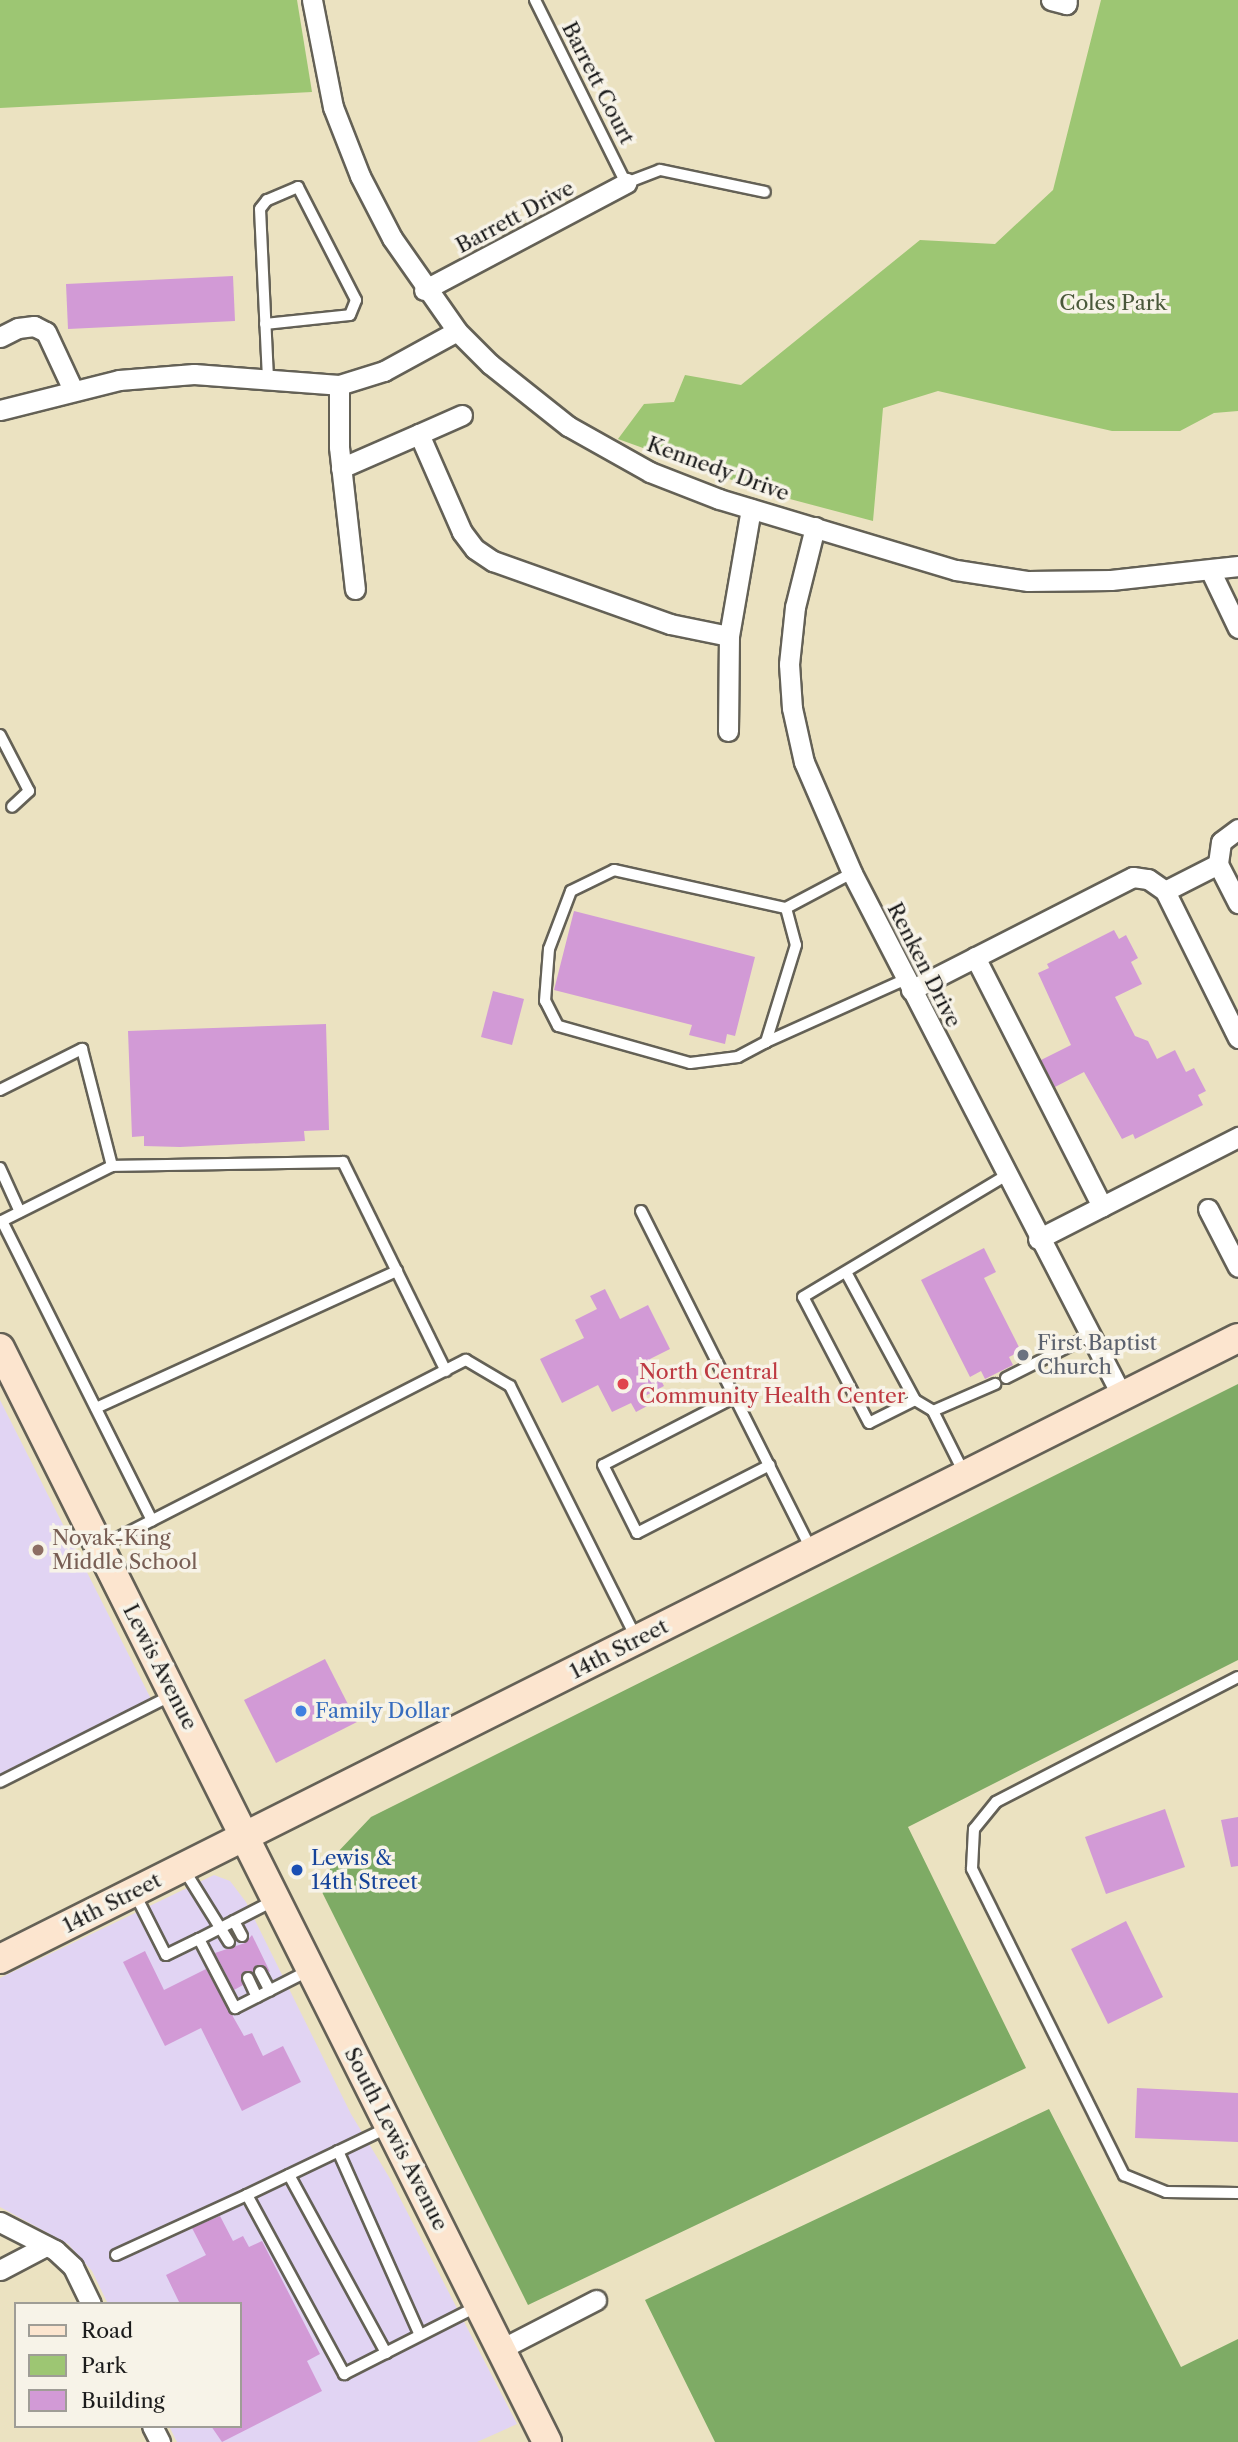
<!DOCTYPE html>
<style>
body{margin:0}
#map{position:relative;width:1238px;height:2442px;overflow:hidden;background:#ebe2c1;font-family:"Libre Caslon Text",serif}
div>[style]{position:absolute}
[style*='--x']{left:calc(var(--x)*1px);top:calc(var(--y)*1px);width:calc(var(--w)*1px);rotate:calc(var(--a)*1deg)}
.built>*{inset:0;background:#e1d4f3}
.green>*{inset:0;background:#9dc673}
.forest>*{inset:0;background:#7eab65}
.building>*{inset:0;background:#d29ad6}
.roads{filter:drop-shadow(2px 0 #646156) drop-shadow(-2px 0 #646156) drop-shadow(0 2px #646156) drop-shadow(0 -2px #646156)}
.lane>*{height:10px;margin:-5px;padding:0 5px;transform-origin:5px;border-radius:5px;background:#fff}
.street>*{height:19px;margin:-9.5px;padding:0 9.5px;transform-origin:9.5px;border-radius:9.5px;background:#fff}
.secondary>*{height:28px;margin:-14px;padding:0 14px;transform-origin:14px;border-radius:14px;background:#fce5cf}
.dots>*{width:19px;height:19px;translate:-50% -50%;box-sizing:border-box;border:4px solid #f7f3e8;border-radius:50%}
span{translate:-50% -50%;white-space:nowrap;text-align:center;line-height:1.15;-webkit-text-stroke:7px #f7f3e8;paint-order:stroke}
.street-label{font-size:21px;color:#1c1c1c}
.park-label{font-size:21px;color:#49583a}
.worship-label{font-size:21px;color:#5b616d}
.left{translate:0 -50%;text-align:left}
.health-label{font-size:21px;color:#be3a42}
.education-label{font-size:21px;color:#785e54}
.shop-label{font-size:21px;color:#366cbe}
.transit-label{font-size:21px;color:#164399}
.legend{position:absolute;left:14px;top:2302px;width:228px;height:126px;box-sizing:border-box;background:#f7f3e8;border:2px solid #9f9d96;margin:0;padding:9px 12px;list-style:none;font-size:21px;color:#1c1c1c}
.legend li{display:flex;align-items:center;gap:14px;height:35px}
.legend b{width:35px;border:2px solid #9f9d96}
</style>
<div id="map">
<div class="built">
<div style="clip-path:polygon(0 1400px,151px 1699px,0 1775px)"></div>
<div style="clip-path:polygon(214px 1875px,230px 1881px,246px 1902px,351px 2114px,389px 2177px,517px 2424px,477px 2442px,177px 2442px,169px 2426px,240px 2426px,240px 2304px,108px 2304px,92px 2271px,68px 2244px,0 2207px,0 1978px)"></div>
</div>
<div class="green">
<div style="clip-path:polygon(0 0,297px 0,312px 92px,0 108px)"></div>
<div style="clip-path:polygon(1101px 0,1238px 0,1238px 411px,1214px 413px,1180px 431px,1112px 431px,938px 391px,883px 408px,873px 521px,771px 494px,618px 439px,644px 404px,674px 402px,685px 375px,741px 385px,920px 240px,995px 244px,1053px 190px)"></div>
</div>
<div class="forest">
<div style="clip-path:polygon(1238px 1384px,1238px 1660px,908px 1827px,1026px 2068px,528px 2305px,322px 1892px,335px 1855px,371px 1817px)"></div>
<div style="clip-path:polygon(1049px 2109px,1181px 2367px,1238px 2339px,1238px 2442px,715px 2442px,645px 2300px)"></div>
</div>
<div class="building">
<div style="clip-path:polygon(233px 276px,235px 321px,68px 329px,66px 284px)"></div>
<div style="clip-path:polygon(574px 911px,755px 957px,735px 1036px,727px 1034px,725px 1044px,689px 1035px,692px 1025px,554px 990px)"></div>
<div style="clip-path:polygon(1114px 930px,1119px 939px,1126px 935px,1138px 958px,1131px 962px,1142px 984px,1115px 997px,1135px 1036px,1148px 1041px,1157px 1059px,1175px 1050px,1186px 1072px,1194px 1068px,1206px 1091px,1198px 1095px,1203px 1105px,1135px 1139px,1133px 1134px,1122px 1139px,1084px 1072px,1055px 1087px,1041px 1060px,1071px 1045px,1038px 973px,1049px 968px,1047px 964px)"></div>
<div style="clip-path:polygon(493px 991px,524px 999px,512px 1045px,481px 1037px)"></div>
<div style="clip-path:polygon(326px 1024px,329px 1130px,304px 1131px,305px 1141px,180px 1147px,144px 1146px,144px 1136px,132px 1137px,128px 1031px)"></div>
<div style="clip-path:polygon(984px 1248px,996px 1272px,984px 1278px,1021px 1351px,1009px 1357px,1013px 1365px,985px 1379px,981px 1371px,970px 1377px,921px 1280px)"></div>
<div style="clip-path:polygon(605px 1289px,620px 1319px,648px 1305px,670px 1349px,650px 1359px,664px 1386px,645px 1396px,649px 1405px,636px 1412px,631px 1403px,612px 1412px,598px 1385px,562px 1403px,540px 1359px,584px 1338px,575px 1320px,597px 1309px,590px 1296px)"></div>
<div style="clip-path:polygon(325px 1659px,357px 1722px,276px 1763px,244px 1700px)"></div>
<div style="clip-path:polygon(1165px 1809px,1185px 1867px,1106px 1894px,1085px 1837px)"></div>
<div style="clip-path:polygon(1238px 1817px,1238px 1866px,1231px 1867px,1221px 1820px)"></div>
<div style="clip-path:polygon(1126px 1921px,1163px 1997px,1108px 2024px,1071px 1949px)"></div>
<div style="clip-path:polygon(252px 1935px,270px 1972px,257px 1965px,253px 1972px,242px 1973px,243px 1985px,234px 1990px,215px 1953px,245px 1943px)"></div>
<div style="clip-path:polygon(145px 1951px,164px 1990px,206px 1969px,244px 2036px,252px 2033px,263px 2056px,283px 2046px,301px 2082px,242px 2111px,201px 2028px,165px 2046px,123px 1962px)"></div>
<div style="clip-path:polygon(1137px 2088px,1238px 2093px,1238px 2142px,1135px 2138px)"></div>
<div style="clip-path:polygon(220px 2216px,233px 2241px,243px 2236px,249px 2247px,262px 2241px,320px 2354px,307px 2361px,322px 2391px,222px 2442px,211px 2426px,240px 2426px,240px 2304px,180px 2304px,166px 2275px,206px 2255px,192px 2228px)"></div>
</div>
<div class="roads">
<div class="lane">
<div style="--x:535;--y:0;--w:204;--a:63.6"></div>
<div style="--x:626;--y:183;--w:36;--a:-21"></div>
<div style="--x:660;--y:170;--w:107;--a:11.8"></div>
<div style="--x:265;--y:324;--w:85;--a:-6"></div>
<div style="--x:350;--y:315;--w:16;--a:-68"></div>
<div style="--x:356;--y:300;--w:127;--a:-117.2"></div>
<div style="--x:298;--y:187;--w:34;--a:157"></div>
<div style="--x:267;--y:200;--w:11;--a:128"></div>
<div style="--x:260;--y:209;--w:171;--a:87.3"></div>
<div style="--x:0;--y:735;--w:63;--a:62.6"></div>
<div style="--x:29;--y:791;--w:23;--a:137"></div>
<div style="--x:786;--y:908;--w:38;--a:75"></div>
<div style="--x:796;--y:945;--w:102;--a:107.2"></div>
<div style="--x:766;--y:1042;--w:32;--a:152"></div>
<div style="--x:738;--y:1057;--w:48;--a:172.9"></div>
<div style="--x:690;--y:1063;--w:137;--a:-164.3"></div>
<div style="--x:558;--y:1026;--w:28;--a:-117"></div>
<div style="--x:545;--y:1001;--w:52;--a:-85.6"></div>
<div style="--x:549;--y:949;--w:62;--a:-69.2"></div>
<div style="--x:571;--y:891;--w:48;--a:-26"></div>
<div style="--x:614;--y:870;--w:176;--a:12.5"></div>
<div style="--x:786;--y:908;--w:75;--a:-27.9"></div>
<div style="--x:766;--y:1042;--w:154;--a:-24.2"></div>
<div style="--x:0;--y:1090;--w:92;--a:-26.6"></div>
<div style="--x:82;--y:1049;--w:121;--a:75.6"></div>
<div style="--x:0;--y:1168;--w:48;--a:65.6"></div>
<div style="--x:641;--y:1211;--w:381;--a:63.3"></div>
<div style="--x:2;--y:1221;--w:335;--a:63.4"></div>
<div style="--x:0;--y:1222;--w:125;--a:-26.6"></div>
<div style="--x:112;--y:1166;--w:231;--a:-1"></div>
<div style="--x:343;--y:1162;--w:233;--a:63.8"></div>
<div style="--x:847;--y:1274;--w:143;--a:61.6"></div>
<div style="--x:915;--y:1400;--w:51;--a:153.4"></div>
<div style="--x:869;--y:1423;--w:142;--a:-117.6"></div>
<div style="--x:803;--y:1297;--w:238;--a:-30.9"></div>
<div style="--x:1006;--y:1378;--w:95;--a:-26.8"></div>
<div style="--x:735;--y:1397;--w:148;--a:152.7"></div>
<div style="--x:603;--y:1465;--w:76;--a:63.4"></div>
<div style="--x:637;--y:1533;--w:149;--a:-27.1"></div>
<div style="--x:915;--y:1400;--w:21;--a:31"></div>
<div style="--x:933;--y:1411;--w:69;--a:63.4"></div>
<div style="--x:96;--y:1408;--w:331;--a:-24.5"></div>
<div style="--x:933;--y:1411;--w:68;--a:-23.5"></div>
<div style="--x:100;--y:1547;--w:411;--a:-27.1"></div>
<div style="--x:466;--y:1360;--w:51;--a:30.6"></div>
<div style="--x:510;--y:1386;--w:280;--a:63.4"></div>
<div style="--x:1238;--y:1677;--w:272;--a:152.7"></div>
<div style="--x:996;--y:1802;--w:35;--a:129"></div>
<div style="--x:974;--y:1829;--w:40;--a:92.9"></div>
<div style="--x:972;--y:1869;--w:342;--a:63.6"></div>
<div style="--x:1124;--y:2175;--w:45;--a:22"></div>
<div style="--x:1166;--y:2192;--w:72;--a:0.8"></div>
<div style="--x:0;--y:1782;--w:191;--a:-26.8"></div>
<div style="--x:183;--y:1868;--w:87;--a:58.1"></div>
<div style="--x:135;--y:1894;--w:68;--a:63.1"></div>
<div style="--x:166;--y:1955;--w:37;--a:-26"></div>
<div style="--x:275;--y:1900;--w:85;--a:152.8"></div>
<div style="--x:199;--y:1939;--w:78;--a:62.4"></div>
<div style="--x:235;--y:2008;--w:84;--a:-26.9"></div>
<div style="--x:234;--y:1921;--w:17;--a:62"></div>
<div style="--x:260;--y:1972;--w:21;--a:62"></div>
<div style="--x:248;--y:1978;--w:21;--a:65"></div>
<div style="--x:389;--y:2127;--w:157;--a:154.4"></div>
<div style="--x:247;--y:2195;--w:204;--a:61.5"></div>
<div style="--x:344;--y:2374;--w:148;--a:-26.9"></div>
<div style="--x:338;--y:2151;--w:201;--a:66"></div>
<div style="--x:289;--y:2175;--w:203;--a:61.4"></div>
<div style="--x:116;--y:2255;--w:144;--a:-24.6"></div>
</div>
<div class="street">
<div style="--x:312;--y:0;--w:109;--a:78.9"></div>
<div style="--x:333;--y:107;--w:74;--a:68.6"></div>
<div style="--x:360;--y:176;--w:70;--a:62.7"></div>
<div style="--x:392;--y:238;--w:113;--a:55"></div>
<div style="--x:457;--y:331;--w:47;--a:45"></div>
<div style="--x:490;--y:364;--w:100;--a:38.5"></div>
<div style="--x:568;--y:426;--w:94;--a:29.3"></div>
<div style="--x:650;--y:472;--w:74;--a:21.4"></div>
<div style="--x:719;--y:499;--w:247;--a:16.7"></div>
<div style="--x:956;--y:570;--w:73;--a:8.7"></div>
<div style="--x:1028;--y:581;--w:83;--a:-0.7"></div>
<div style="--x:1111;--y:580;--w:128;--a:-6.3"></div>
<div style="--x:1051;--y:0;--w:16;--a:15"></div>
<div style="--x:1066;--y:4;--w:4;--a:-76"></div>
<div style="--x:424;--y:290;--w:229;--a:-27.9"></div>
<div style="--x:0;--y:337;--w:20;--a:-27"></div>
<div style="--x:18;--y:328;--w:16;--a:-7"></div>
<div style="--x:34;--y:326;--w:13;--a:27"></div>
<div style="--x:46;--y:332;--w:64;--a:65"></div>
<div style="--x:339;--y:385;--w:62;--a:90"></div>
<div style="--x:339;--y:447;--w:143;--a:83.6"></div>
<div style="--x:0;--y:410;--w:123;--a:-14.1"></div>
<div style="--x:119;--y:380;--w:75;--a:-4.6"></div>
<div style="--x:194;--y:374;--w:145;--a:4.3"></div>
<div style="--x:339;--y:385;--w:47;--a:-17.3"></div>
<div style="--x:384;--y:371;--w:83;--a:-28.7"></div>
<div style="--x:419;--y:434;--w:47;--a:-23.8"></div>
<div style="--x:341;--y:468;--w:85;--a:-23.6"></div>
<div style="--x:419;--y:434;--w:107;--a:66.3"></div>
<div style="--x:462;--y:532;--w:21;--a:53"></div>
<div style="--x:475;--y:549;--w:22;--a:34"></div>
<div style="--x:493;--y:561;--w:188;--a:19.6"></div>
<div style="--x:670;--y:624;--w:60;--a:11.5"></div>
<div style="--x:815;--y:527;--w:82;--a:104"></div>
<div style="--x:795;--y:607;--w:57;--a:96"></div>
<div style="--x:789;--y:664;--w:44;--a:86.1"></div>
<div style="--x:792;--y:708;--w:55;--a:77.5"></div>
<div style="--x:804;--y:762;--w:121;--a:66.6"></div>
<div style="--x:852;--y:873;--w:589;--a:62.69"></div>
<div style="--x:1211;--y:572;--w:62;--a:64.3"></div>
<div style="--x:728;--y:731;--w:95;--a:-89.4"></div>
<div style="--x:729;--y:636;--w:129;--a:-80.2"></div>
<div style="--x:1238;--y:829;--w:21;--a:143"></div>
<div style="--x:1221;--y:842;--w:22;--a:98"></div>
<div style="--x:1218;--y:864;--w:44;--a:62.9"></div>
<div style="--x:1165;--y:891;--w:164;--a:63.6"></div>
<div style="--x:975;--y:957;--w:280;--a:63"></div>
<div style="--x:911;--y:990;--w:249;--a:-27"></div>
<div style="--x:1133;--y:877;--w:15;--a:8"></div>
<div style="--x:1148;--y:879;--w:21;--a:35"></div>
<div style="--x:1165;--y:891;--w:59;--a:-27"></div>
<div style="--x:1208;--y:1209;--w:65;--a:62.7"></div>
<div style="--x:1038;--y:1239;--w:225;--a:-27"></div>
<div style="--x:0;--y:2222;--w:62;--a:27"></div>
<div style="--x:55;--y:2250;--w:25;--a:43"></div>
<div style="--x:73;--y:2267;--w:41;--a:64.1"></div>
<div style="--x:0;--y:2270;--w:52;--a:-27.6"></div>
<div style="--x:501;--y:2349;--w:107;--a:-27.3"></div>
<div style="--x:152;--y:2426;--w:18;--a:63"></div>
</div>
<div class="secondary">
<div style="--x:0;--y:1348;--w:1223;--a:63.43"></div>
<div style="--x:0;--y:1959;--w:1385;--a:-26.64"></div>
</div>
</div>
<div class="dots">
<div style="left:1023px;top:1355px;background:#6b7280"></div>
<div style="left:623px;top:1384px;background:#e0444e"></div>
<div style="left:38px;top:1550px;background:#8d6e63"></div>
<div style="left:301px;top:1711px;background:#3f7fe0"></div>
<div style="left:297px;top:1870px;background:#1a4fb4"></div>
</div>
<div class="street-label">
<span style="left:598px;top:83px;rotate:63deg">Barrett Court</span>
<span style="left:515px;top:217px;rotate:-28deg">Barrett Drive</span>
<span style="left:718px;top:469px;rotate:20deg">Kennedy Drive</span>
<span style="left:924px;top:965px;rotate:63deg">Renken Drive</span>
<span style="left:619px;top:1649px;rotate:-27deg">14th Street</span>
<span style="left:160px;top:1667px;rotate:63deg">Lewis Avenue</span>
<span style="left:112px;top:1903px;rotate:-27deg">14th Street</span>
<span style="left:396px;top:2139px;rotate:63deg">South Lewis Avenue</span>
</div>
<div class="park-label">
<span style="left:1113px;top:303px">Coles Park</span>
</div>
<div class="worship-label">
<span class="left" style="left:1037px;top:1355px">First Baptist<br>Church</span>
</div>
<div class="health-label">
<span class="left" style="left:639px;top:1384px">North Central<br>Community Health Center</span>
</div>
<div class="education-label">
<span class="left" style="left:52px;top:1550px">Novak-King<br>Middle School</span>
</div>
<div class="shop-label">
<span class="left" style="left:315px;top:1711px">Family Dollar</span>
</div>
<div class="transit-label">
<span class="left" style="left:311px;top:1870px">Lewis &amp;<br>14th Street</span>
</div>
<ul class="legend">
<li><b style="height:9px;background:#fce5cf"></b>Road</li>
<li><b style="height:19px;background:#9dc673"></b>Park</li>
<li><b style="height:19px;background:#d29ad6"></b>Building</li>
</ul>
</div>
